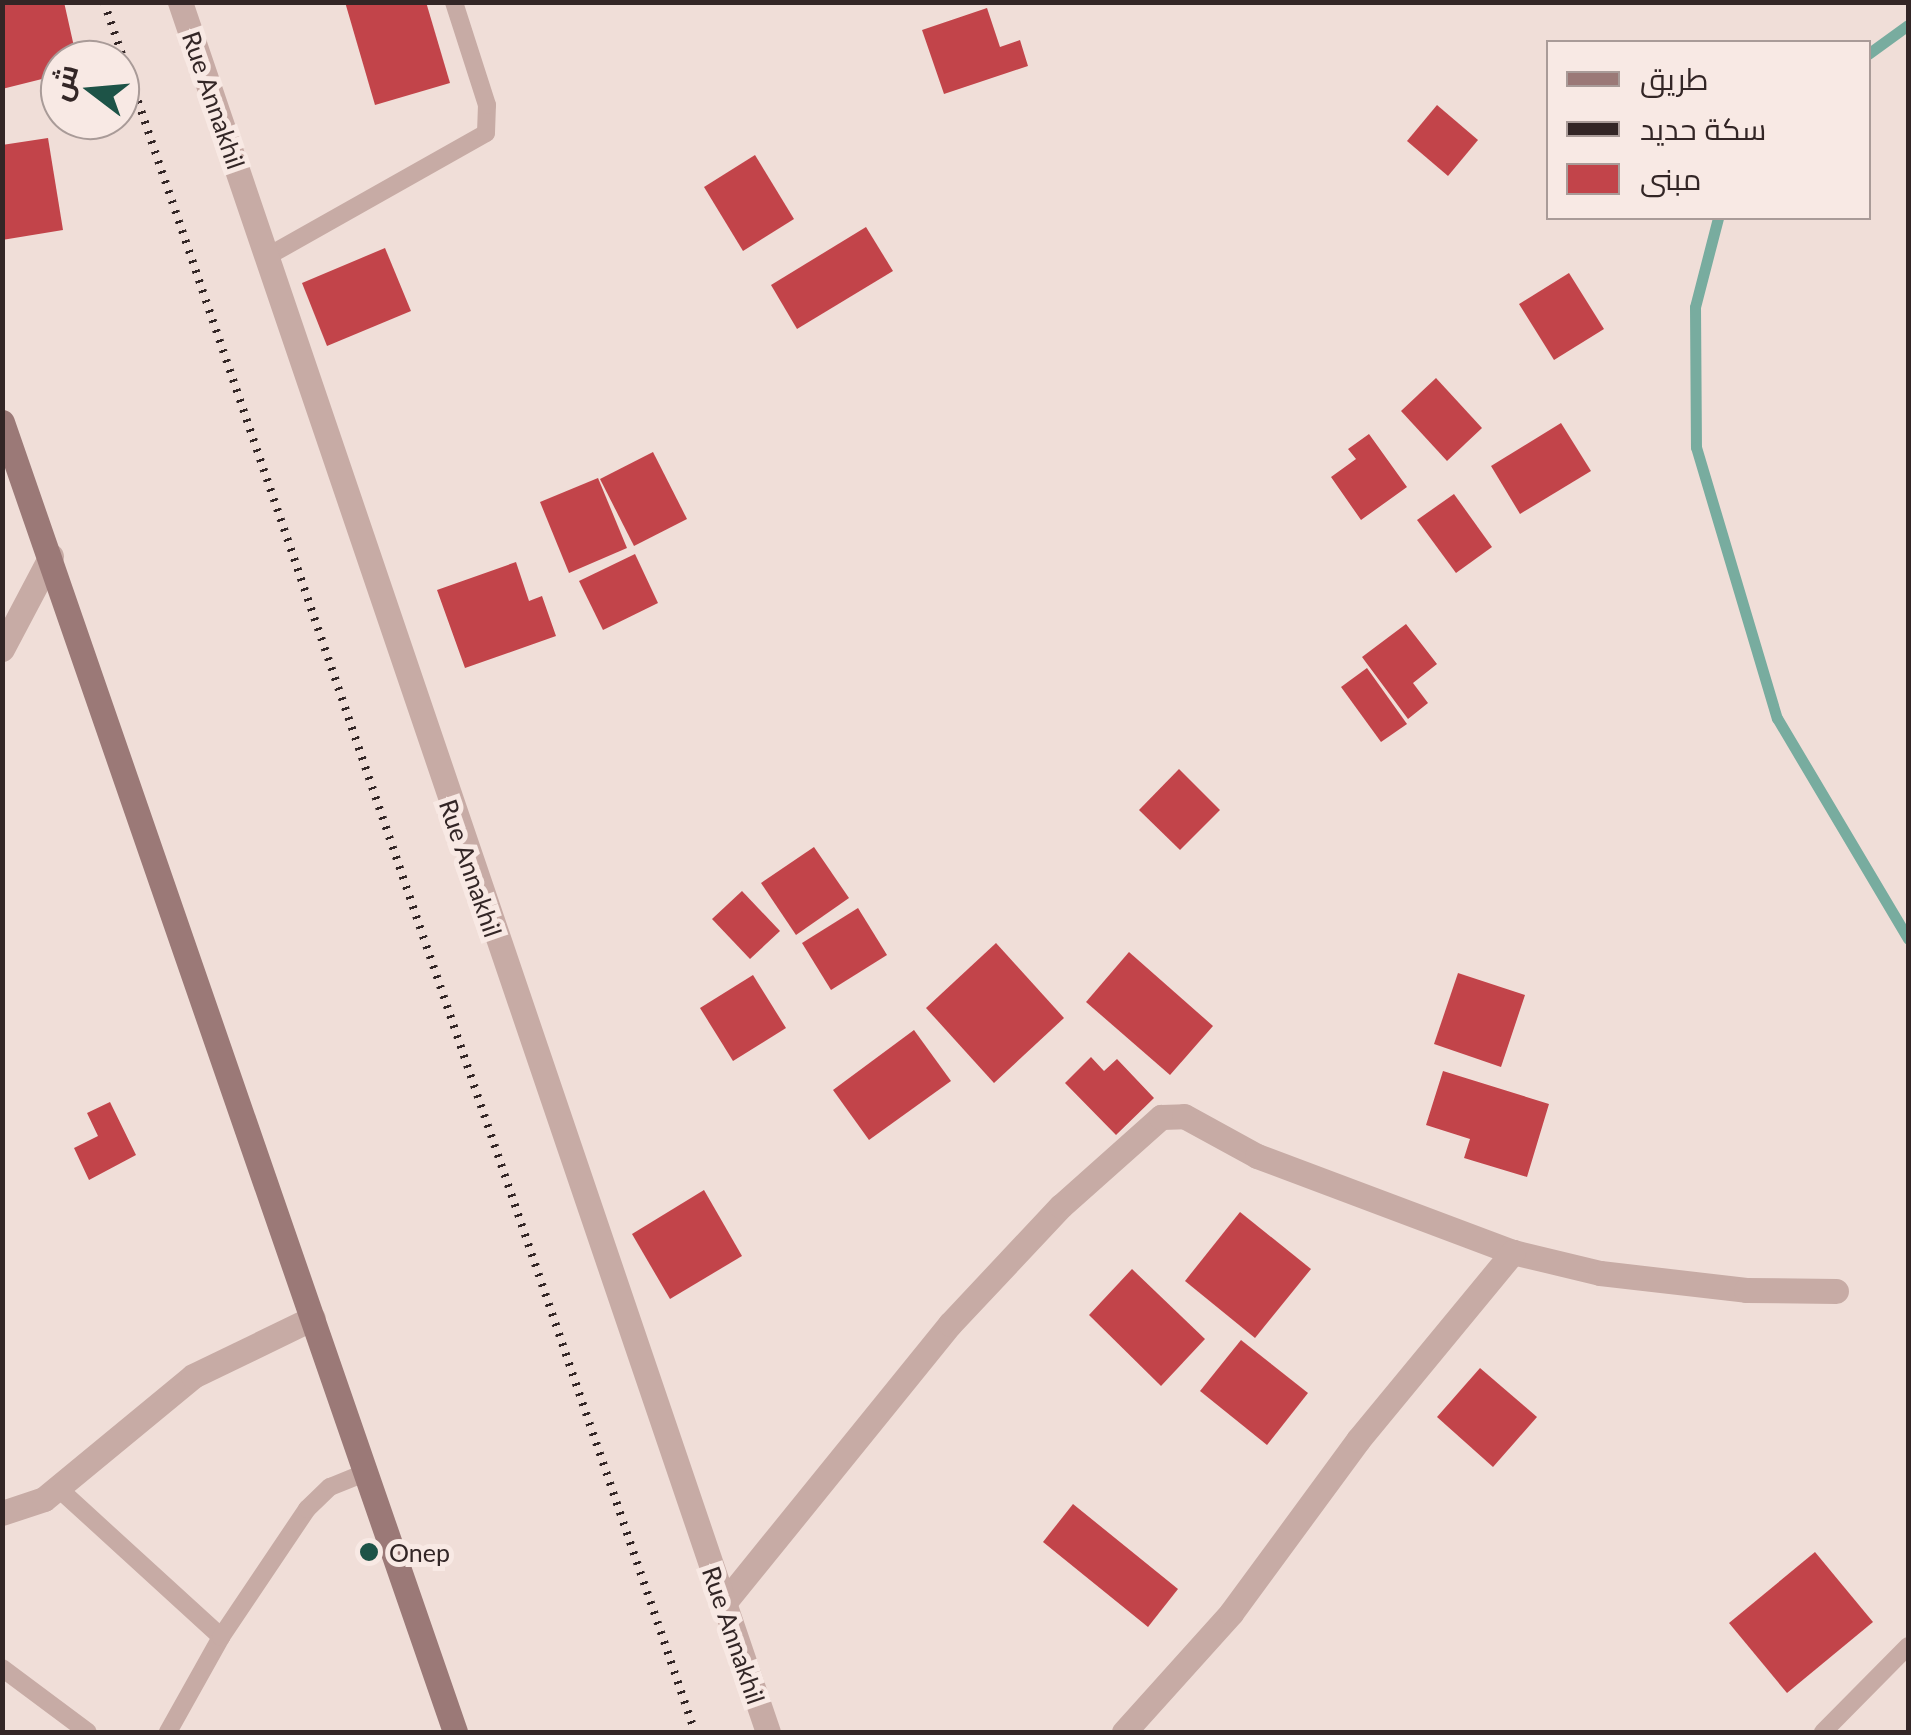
<!DOCTYPE html>
<meta charset="utf-8">
<style>
body{margin:0}
#map{position:relative;width:1911px;height:1735px;overflow:hidden;background:#f0ded8;font-family:Lato,Cairo,sans-serif}
div>[style]{position:absolute}
[style*='--x']{left:calc(var(--x)*1px);top:calc(var(--y)*1px);width:calc(var(--w)*1px);rotate:calc(var(--a)*1deg)}
.stream>*{height:11px;margin:-5.5px;padding:0 5.5px;transform-origin:5.5px;border-radius:5.5px;background:#78ac9f}
.building>*{inset:0;background:#c2444a}
.service>*{height:18px;margin:-9px;padding:0 9px;transform-origin:9px;border-radius:9px;background:#c7aba5}
.minor>*{height:25px;margin:-12.5px;padding:0 12.5px;transform-origin:12.5px;border-radius:12.5px;background:#c7aba5}
.tertiary>*{height:25px;margin:-12.5px;padding:0 12.5px;transform-origin:12.5px;border-radius:12.5px;background:#c7aba5}
.secondary>*{height:25px;margin:-12.5px;padding:0 12.5px;transform-origin:12.5px;border-radius:12.5px;background:#9b7977}
.rail>*{height:8px;margin-top:-4px;transform-origin:0;background:repeating-linear-gradient(90deg,#332626 0 2.5px,transparent 0 10.5px)}
.dots>*{width:28px;height:28px;translate:-50% -50%;box-sizing:border-box;border:5px solid #f8e9e4;border-radius:50%}
span{translate:-50% -50%;white-space:nowrap;text-align:center;line-height:1.15;-webkit-text-stroke:10px #f8e9e4;paint-order:stroke}
.street-label{font-size:25px;color:#332626}
.poi-label{font-size:25px;color:#332626}
.left{translate:0 -50%;text-align:left}
.frame{position:absolute;inset:0;border:5px solid #332626;pointer-events:none}
.legend{position:absolute;left:1546px;top:40px;width:325px;height:180px;box-sizing:border-box;background:#f8e9e4;border:2px solid #a99b98;margin:0;padding:12px 18px;list-style:none;font-size:30px;color:#332626}
.legend li{display:flex;align-items:center;gap:20px;height:50px}
.legend b{width:50px;border:2px solid #a99b98}
.north{position:absolute;left:40px;top:40px;width:100px;height:100px;box-sizing:border-box;background:#f8e9e4;border:2px solid #a99b98;border-radius:50%;rotate:286deg;font-size:28px;font-weight:700;line-height:40px;text-align:center;color:#332626}
.north::after{content:'';display:block;margin:auto;width:35px;height:45px;background:#1d5347;clip-path:polygon(50% 0,100% 100%,50% 72%,0 100%)}
</style>
<div id="map">
<div class="stream">
<div style="--x:1868;--y:54;--w:49;--a:-35.9"></div>
<div style="--x:1718;--y:218;--w:92;--a:104.5"></div>
<div style="--x:1695;--y:307;--w:140;--a:89.6"></div>
<div style="--x:1696;--y:447;--w:283;--a:73.4"></div>
<div style="--x:1777;--y:718;--w:257;--a:59.3"></div>
</div>
<div class="building">
<div style="clip-path:polygon(2px 2px,64px 2px,77px 60px,60px 60px,60px 113px,50px 77px,2px 89px)"></div>
<div style="clip-path:polygon(345px 2px,426px 2px,450px 83px,375px 105px)"></div>
<div style="clip-path:polygon(987px 8px,1000px 47px,1020px 40px,1028px 66px,944px 94px,922px 30px)"></div>
<div style="clip-path:polygon(1437px 105px,1478px 140px,1448px 176px,1407px 141px)"></div>
<div style="clip-path:polygon(48px 138px,63px 230px,2px 240px,2px 145px)"></div>
<div style="clip-path:polygon(755px 155px,794px 219px,743px 251px,704px 187px)"></div>
<div style="clip-path:polygon(866px 227px,893px 271px,797px 329px,771px 285px)"></div>
<div style="clip-path:polygon(385px 248px,411px 311px,327px 346px,302px 283px)"></div>
<div style="clip-path:polygon(1569px 273px,1604px 329px,1554px 360px,1519px 304px)"></div>
<div style="clip-path:polygon(1436px 378px,1482px 428px,1447px 461px,1401px 411px)"></div>
<div style="clip-path:polygon(1561px 423px,1591px 471px,1520px 514px,1491px 466px)"></div>
<div style="clip-path:polygon(1369px 434px,1407px 487px,1361px 520px,1331px 477px,1356px 459px,1348px 449px)"></div>
<div style="clip-path:polygon(653px 452px,687px 519px,634px 546px,600px 479px)"></div>
<div style="clip-path:polygon(598px 478px,627px 548px,569px 573px,540px 502px)"></div>
<div style="clip-path:polygon(1454px 494px,1492px 547px,1456px 573px,1417px 520px)"></div>
<div style="clip-path:polygon(635px 554px,658px 603px,603px 630px,579px 581px)"></div>
<div style="clip-path:polygon(516px 562px,529px 601px,542px 596px,556px 636px,465px 668px,437px 590px)"></div>
<div style="clip-path:polygon(1406px 624px,1437px 664px,1413px 683px,1428px 703px,1408px 719px,1362px 657px)"></div>
<div style="clip-path:polygon(1367px 668px,1407px 724px,1381px 742px,1341px 687px)"></div>
<div style="clip-path:polygon(1179px 769px,1220px 810px,1180px 850px,1139px 810px)"></div>
<div style="clip-path:polygon(814px 847px,849px 898px,796px 935px,761px 883px)"></div>
<div style="clip-path:polygon(742px 891px,780px 931px,750px 959px,712px 919px)"></div>
<div style="clip-path:polygon(858px 908px,887px 955px,831px 990px,802px 943px)"></div>
<div style="clip-path:polygon(996px 943px,1064px 1018px,994px 1083px,926px 1008px)"></div>
<div style="clip-path:polygon(1129px 952px,1213px 1026px,1170px 1075px,1086px 1002px)"></div>
<div style="clip-path:polygon(1458px 973px,1525px 995px,1501px 1067px,1434px 1044px)"></div>
<div style="clip-path:polygon(753px 975px,786px 1028px,733px 1061px,700px 1008px)"></div>
<div style="clip-path:polygon(914px 1030px,951px 1081px,869px 1140px,833px 1090px)"></div>
<div style="clip-path:polygon(1091px 1057px,1104px 1071px,1117px 1059px,1154px 1098px,1116px 1135px,1065px 1083px)"></div>
<div style="clip-path:polygon(1443px 1071px,1549px 1104px,1527px 1177px,1464px 1158px,1470px 1139px,1426px 1125px)"></div>
<div style="clip-path:polygon(110px 1102px,136px 1155px,89px 1180px,74px 1148px,98px 1136px,87px 1113px)"></div>
<div style="clip-path:polygon(704px 1190px,742px 1256px,670px 1299px,632px 1234px)"></div>
<div style="clip-path:polygon(1240px 1212px,1311px 1269px,1255px 1338px,1185px 1281px)"></div>
<div style="clip-path:polygon(1132px 1269px,1205px 1339px,1161px 1386px,1089px 1315px)"></div>
<div style="clip-path:polygon(1241px 1340px,1308px 1393px,1267px 1445px,1200px 1391px)"></div>
<div style="clip-path:polygon(1480px 1368px,1537px 1417px,1493px 1467px,1437px 1417px)"></div>
<div style="clip-path:polygon(1073px 1504px,1178px 1589px,1148px 1627px,1043px 1542px)"></div>
<div style="clip-path:polygon(1815px 1552px,1873px 1622px,1787px 1693px,1729px 1623px)"></div>
</div>
<div class="service">
<div style="--x:268;--y:256;--w:250;--a:-29.4"></div>
<div style="--x:486;--y:133;--w:28;--a:-88"></div>
<div style="--x:487;--y:105;--w:108;--a:-107.8"></div>
<div style="--x:58;--y:1488;--w:221;--a:42.4"></div>
<div style="--x:2;--y:1668;--w:107;--a:36.7"></div>
<div style="--x:168;--y:1732;--w:109;--a:-60.8"></div>
<div style="--x:221;--y:1637;--w:154;--a:-56.1"></div>
<div style="--x:307;--y:1509;--w:32;--a:-44"></div>
<div style="--x:330;--y:1487;--w:35;--a:-22"></div>
<div style="--x:1823;--y:1732;--w:121;--a:-45.3"></div>
</div>
<div class="minor">
<div style="--x:2;--y:649;--w:105;--a:-62.2"></div>
<div style="--x:2;--y:1513;--w:44;--a:-18.4"></div>
<div style="--x:44;--y:1499;--w:193;--a:-39.5"></div>
<div style="--x:193;--y:1376;--w:133;--a:-25.8"></div>
<div style="--x:724;--y:1603;--w:359;--a:-51"></div>
<div style="--x:950;--y:1324;--w:162;--a:-46.8"></div>
<div style="--x:1061;--y:1206;--w:134;--a:-41.7"></div>
<div style="--x:1161;--y:1117;--w:23;--a:-2"></div>
<div style="--x:1184;--y:1116;--w:83;--a:28.7"></div>
<div style="--x:1257;--y:1156;--w:273;--a:20.6"></div>
<div style="--x:1513;--y:1252;--w:89;--a:13.6"></div>
<div style="--x:1600;--y:1273;--w:147;--a:6.6"></div>
<div style="--x:1746;--y:1290;--w:90;--a:0.6"></div>
<div style="--x:1124;--y:1732;--w:160;--a:-48"></div>
<div style="--x:1231;--y:1613;--w:215;--a:-53.7"></div>
<div style="--x:1358;--y:1440;--w:244;--a:-50.5"></div>
</div>
<div class="tertiary">
<div style="--x:180;--y:2;--w:1827;--a:71.23"></div>
</div>
<div class="secondary">
<div style="--x:2;--y:422;--w:1386;--a:70.92"></div>
</div>
<div class="rail">
<div style="--x:104;--y:2;--w:1828;--a:71.14"></div>
</div>
<div class="dots">
<div style="left:369px;top:1552px;background:#1d5347"></div>
</div>
<div class="street-label">
<span style="left:214px;top:100px;rotate:71deg">Rue Annakhil</span>
<span style="left:471px;top:868px;rotate:71deg">Rue Annakhil</span>
<span style="left:734px;top:1635px;rotate:71deg">Rue Annakhil</span>
</div>
<div class="poi-label">
<span class="left" style="left:389px;top:1552px">Onep</span>
</div>
<div class="frame"></div>
<ul class="legend">
<li><b style="height:12px;background:#9b7977"></b>طريق</li>
<li><b style="height:12px;background:#332626"></b>سكة حديد</li>
<li><b style="height:28px;background:#c2444a"></b>مبنى</li>
</ul>
<div class="north">ش</div>
</div>
